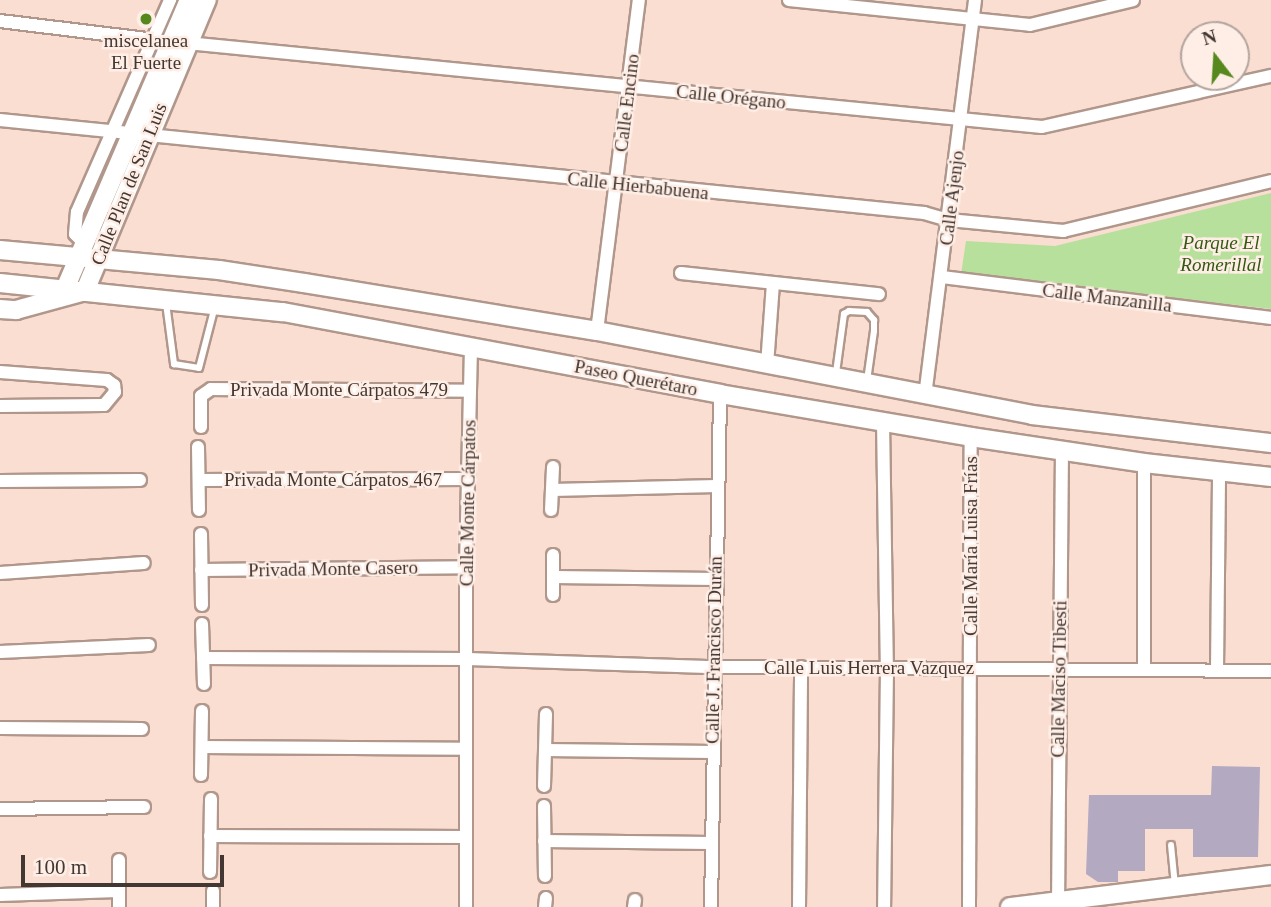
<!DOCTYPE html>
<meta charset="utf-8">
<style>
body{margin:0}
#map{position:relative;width:1271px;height:907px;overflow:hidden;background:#faded2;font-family:Georgia,serif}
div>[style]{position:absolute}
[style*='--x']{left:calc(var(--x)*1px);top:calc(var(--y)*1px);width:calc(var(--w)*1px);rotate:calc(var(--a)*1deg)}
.green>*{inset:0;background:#b6e09b}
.building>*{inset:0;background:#b3a9c1}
.roads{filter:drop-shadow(2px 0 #b1978b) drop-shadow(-2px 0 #b1978b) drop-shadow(0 2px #b1978b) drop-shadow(0 -2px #b1978b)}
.lane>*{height:6px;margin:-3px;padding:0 3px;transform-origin:3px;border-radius:3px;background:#fff}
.street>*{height:12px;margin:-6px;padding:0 6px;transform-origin:6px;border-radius:6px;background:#fff}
.secondary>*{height:18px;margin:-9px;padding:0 9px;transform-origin:9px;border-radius:9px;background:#fff}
.dots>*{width:19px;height:19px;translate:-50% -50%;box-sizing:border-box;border:4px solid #ffeee6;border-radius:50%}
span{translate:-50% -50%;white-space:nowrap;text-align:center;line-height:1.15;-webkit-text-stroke:5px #ffeee6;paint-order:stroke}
.poi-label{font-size:19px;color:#423732}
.street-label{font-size:19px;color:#423732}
.park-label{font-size:19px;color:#335912;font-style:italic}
.north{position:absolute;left:1180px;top:21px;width:70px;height:70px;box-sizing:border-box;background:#ffeee6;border:2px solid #b3a59e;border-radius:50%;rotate:343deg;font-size:19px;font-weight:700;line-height:28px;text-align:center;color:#423732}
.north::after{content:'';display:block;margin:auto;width:24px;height:32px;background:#56881e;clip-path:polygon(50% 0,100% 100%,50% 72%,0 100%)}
.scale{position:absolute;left:21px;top:855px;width:203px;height:32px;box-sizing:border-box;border:4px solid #423732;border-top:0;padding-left:9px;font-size:21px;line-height:24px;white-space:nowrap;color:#423732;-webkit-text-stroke:5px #ffeee6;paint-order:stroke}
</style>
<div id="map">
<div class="green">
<div style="clip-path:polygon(1271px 193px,1271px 309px,961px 274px,966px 241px,1055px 246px)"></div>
</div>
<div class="building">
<div style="clip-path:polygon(1212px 766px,1260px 767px,1258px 857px,1193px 857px,1193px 829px,1145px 829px,1145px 871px,1118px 871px,1118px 882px,1098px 882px,1086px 874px,1089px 795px,1211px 795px)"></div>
</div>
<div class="roads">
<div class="lane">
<div style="--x:166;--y:303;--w:62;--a:82.5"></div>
<div style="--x:174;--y:364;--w:25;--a:9"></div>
<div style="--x:199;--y:368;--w:64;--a:-75.5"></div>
<div style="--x:836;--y:373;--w:60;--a:-82.3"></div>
<div style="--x:844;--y:314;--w:6;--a:-31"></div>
<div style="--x:849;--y:311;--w:18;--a:3"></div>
<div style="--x:867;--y:312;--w:11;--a:49"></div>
<div style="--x:874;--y:320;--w:11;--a:90"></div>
<div style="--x:874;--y:331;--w:50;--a:98"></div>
<div style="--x:1171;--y:845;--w:41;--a:84.4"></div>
</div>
<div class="street">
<div style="--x:789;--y:0;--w:242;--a:5.9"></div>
<div style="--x:1030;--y:25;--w:106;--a:-13.6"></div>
<div style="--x:0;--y:21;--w:164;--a:7"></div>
<div style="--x:187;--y:43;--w:859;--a:5.61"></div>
<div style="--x:1042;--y:127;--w:235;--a:-12.6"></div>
<div style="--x:0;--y:120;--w:929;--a:5.75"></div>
<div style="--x:924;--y:213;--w:26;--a:16"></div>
<div style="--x:949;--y:220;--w:115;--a:5.5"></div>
<div style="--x:1063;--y:231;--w:214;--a:-13.5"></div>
<div style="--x:83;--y:242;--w:11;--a:-135"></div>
<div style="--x:75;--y:234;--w:22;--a:-85"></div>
<div style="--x:77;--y:212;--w:232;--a:-66.3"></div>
<div style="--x:681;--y:273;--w:199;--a:6.1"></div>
<div style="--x:942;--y:277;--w:332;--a:7.1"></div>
<div style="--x:597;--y:331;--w:334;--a:-82.8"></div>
<div style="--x:767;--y:365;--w:82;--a:-85.8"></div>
<div style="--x:0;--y:372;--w:107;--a:4.3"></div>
<div style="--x:107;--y:380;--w:9;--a:36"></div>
<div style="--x:114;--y:385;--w:7;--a:82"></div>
<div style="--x:115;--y:392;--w:17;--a:130"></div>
<div style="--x:104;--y:405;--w:104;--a:179.4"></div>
<div style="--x:925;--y:396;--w:399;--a:-82.8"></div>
<div style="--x:883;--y:421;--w:247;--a:89.1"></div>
<div style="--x:887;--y:668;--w:239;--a:90.7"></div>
<div style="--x:201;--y:427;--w:31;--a:-90"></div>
<div style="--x:201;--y:396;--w:12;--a:-35"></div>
<div style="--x:211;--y:389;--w:259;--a:0.4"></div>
<div style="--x:198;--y:447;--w:63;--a:89.1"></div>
<div style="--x:1144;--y:463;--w:206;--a:90"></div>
<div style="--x:199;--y:480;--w:269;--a:-0.2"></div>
<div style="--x:0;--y:481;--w:140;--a:-0.4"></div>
<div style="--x:552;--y:490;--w:165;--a:-1.4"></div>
<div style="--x:551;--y:510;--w:43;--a:-87.3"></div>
<div style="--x:201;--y:534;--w:71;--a:89.2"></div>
<div style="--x:201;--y:570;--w:265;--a:-0.6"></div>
<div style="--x:0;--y:573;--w:144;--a:-4"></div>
<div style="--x:554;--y:577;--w:162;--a:0.7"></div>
<div style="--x:553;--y:595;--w:40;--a:-90"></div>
<div style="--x:202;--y:624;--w:60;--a:88.1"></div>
<div style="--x:0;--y:652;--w:149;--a:-2.7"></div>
<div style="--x:203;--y:658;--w:265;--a:0.2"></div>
<div style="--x:468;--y:659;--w:247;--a:1.9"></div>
<div style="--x:715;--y:667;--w:556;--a:0.41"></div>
<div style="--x:1217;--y:670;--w:198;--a:-89.4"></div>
<div style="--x:0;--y:728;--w:142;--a:0.4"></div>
<div style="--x:202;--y:747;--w:263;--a:0.4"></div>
<div style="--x:545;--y:750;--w:168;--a:0.7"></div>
<div style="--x:201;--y:775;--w:64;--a:-89.1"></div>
<div style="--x:544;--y:786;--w:72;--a:-88.4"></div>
<div style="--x:544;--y:806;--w:70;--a:89.2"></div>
<div style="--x:0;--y:809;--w:144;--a:-0.8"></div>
<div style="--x:210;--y:836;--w:256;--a:0.2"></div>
<div style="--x:544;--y:841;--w:166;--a:0.7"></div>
<div style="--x:210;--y:872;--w:73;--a:-89.2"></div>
<div style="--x:0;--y:895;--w:118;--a:-1.9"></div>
<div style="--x:119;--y:907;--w:47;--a:-90"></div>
<div style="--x:213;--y:907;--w:16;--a:-90"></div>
<div style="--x:466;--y:907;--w:340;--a:-90"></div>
<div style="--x:466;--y:567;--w:221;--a:-88.7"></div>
<div style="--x:545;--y:907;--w:9;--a:-84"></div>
<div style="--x:634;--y:907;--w:7;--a:-82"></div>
<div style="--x:711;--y:907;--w:513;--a:-88.99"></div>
<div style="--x:799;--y:907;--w:240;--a:-89.5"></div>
<div style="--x:969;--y:907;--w:470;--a:-89.8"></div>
<div style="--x:1058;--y:907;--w:455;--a:-89.5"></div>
</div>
<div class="secondary">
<div style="--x:0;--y:250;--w:220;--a:5.2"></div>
<div style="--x:219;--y:270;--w:86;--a:8.7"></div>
<div style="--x:304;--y:283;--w:297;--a:9.3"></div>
<div style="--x:597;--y:331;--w:443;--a:10.9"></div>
<div style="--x:1032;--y:415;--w:241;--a:6.7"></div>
<div style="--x:0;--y:283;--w:284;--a:5.9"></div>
<div style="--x:283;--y:312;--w:445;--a:10.6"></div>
<div style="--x:720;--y:394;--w:255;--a:9.7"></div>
<div style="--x:971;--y:437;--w:175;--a:8.5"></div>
<div style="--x:1144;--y:463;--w:128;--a:6.3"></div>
<div style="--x:65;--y:289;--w:314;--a:-66.8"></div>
<div style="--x:0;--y:309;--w:16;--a:4"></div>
<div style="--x:16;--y:310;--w:72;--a:-15.4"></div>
<div style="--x:85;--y:291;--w:316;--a:-67.3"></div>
<div style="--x:1010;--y:907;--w:263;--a:-7"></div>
</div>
</div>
<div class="dots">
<div style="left:146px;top:19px;background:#56881e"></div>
</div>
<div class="poi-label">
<span style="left:146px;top:52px">miscelanea<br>El Fuerte</span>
</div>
<div class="street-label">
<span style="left:731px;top:97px;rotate:6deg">Calle Orégano</span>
<span style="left:627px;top:103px;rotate:-83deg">Calle Encino</span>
<span style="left:129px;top:184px;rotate:-68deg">Calle Plan de San Luis</span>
<span style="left:638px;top:186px;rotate:6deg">Calle Hierbabuena</span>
<span style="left:952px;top:198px;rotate:-83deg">Calle Ajenjo</span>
<span style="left:1107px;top:298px;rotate:7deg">Calle Manzanilla</span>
<span style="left:636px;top:378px;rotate:11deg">Paseo Querétaro</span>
<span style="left:339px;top:390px">Privada Monte Cárpatos 479</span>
<span style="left:333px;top:480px">Privada Monte Cárpatos 467</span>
<span style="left:468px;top:503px;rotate:-89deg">Calle Monte Cárpatos</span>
<span style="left:971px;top:546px;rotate:-90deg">Calle María Luisa Frías</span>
<span style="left:333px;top:569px;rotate:-1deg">Privada Monte Casero</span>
<span style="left:714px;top:650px;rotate:-89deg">Calle J. Francisco Durán</span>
<span style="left:869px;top:668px">Calle Luis Herrera Vazquez</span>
<span style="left:1059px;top:679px;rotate:-89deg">Calle Maciso Tibesti</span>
</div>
<div class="park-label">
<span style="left:1221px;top:254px">Parque El<br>Romerillal</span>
</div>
<div class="north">N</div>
<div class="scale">100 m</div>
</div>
